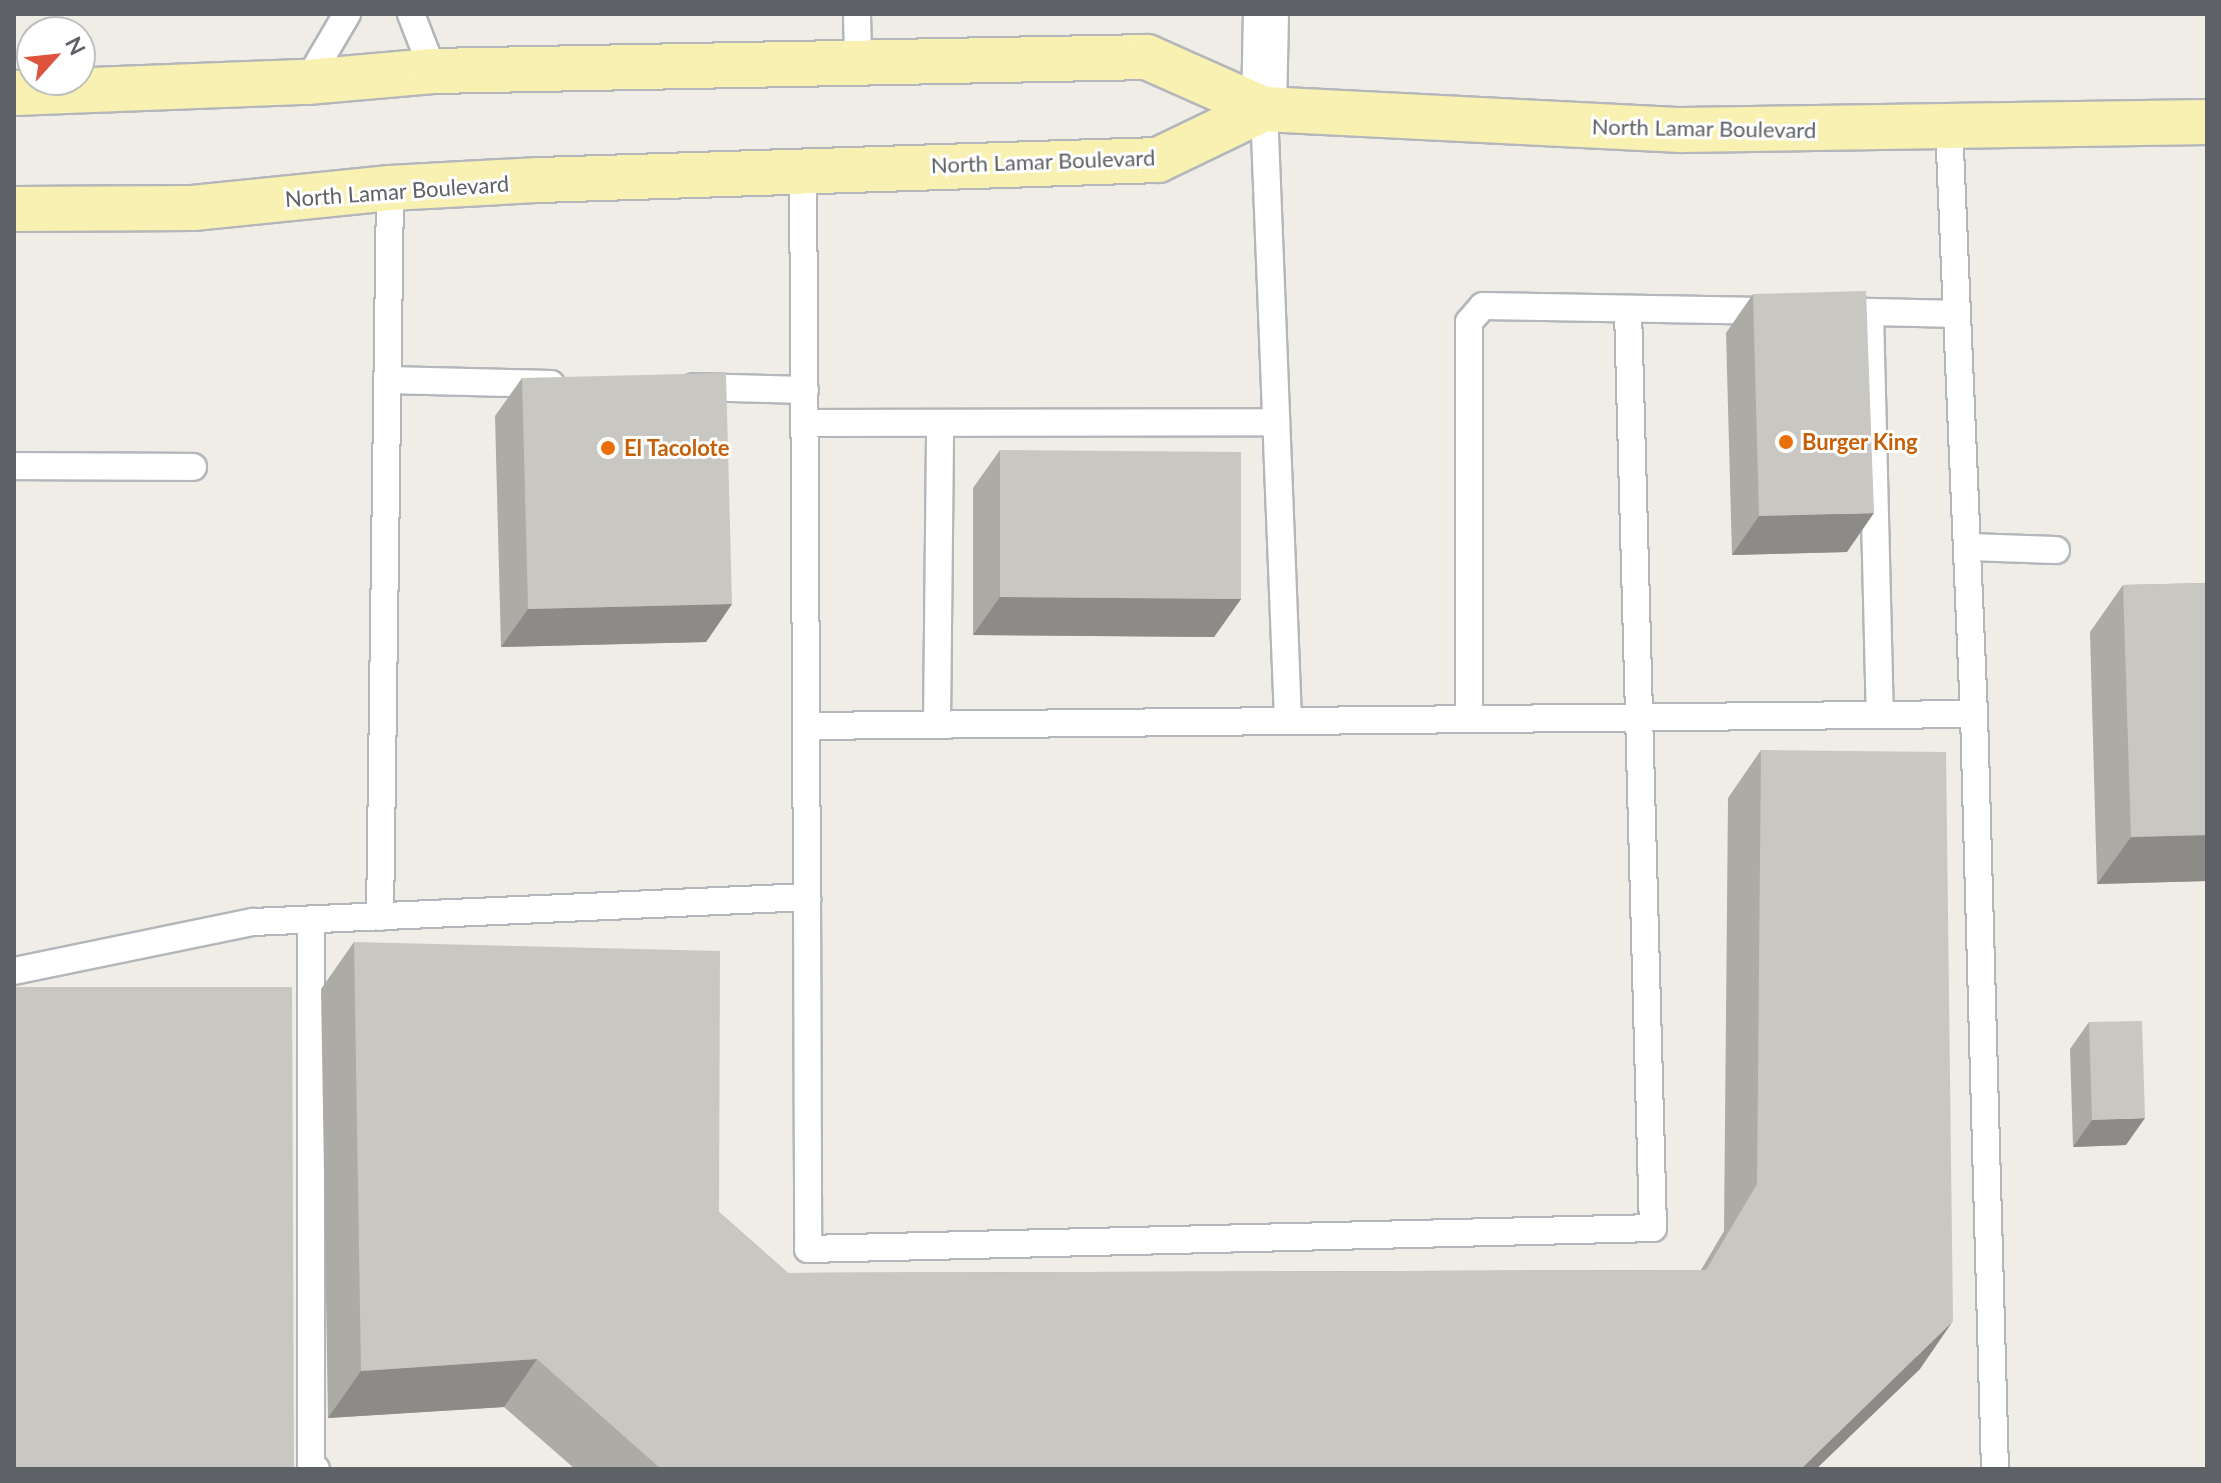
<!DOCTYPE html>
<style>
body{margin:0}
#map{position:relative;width:2221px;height:1483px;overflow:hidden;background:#efede6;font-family:Lato,sans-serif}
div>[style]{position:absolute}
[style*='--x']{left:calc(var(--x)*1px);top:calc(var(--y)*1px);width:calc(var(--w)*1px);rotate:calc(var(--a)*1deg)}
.roads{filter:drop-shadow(2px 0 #b3b6ba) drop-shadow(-2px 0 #b3b6ba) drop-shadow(0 2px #b3b6ba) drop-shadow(0 -2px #b3b6ba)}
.service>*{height:26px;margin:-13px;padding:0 13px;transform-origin:13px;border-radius:13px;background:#fff}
.tertiary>*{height:44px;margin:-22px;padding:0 22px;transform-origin:22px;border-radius:22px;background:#fff}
.primary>*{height:44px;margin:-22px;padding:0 22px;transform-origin:22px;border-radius:22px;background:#f9f1b1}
.wall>*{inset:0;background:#acaba6}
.shaded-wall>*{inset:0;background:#8c8b87}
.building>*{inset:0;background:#c8c7c1}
.dots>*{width:22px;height:22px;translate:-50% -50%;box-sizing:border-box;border:4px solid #fff;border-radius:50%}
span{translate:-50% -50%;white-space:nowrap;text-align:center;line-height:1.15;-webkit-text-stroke:6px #fff;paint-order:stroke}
.street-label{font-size:22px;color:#5e6165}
.food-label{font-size:22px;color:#c56008;font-weight:700}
.left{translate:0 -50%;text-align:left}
.frame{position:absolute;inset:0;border:16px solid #5e6165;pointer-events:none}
.north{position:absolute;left:16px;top:16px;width:80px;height:80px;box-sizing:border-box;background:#fff;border:2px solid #bfc0c1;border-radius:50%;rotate:63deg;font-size:22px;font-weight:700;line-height:32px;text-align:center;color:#5e6165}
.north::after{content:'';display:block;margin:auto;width:28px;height:36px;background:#dd533e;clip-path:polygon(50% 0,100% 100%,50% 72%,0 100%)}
</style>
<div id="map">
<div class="roads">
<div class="service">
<div style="--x:411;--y:14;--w:61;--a:68.9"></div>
<div style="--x:857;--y:14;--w:45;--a:88.7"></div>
<div style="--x:307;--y:82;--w:79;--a:-59.5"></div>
<div style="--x:1264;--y:109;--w:612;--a:87.75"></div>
<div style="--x:1949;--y:126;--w:589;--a:87.57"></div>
<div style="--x:1974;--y:714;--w:755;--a:88.41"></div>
<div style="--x:1833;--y:311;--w:124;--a:1.4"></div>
<div style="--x:1870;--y:312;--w:402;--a:88.6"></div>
<div style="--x:387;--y:380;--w:164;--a:1.4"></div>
<div style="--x:694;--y:387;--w:111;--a:1.5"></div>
<div style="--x:805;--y:423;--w:471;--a:-0.1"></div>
<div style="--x:14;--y:466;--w:179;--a:0.3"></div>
<div style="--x:1968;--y:547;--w:88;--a:2"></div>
<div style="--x:1469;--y:719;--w:397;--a:-90"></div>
<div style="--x:1469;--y:322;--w:21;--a:-49"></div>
<div style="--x:1483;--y:306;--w:295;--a:1"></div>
<div style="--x:937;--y:724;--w:301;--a:-89.4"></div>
<div style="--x:806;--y:726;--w:1168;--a:-0.59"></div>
<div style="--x:807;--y:897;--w:352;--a:89.8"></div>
<div style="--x:808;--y:1249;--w:845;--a:-1.42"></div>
<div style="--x:1653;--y:1228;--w:919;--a:-91.56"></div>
<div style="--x:380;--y:917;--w:729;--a:-89.21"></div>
<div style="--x:311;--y:920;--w:544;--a:90"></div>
<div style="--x:311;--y:1464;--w:7;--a:45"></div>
<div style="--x:14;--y:971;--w:244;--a:-11.6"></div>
<div style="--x:253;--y:922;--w:555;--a:-2.58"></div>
<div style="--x:807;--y:897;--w:728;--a:-90.31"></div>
</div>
<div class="tertiary">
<div style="--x:1264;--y:109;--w:95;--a:-88.8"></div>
</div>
<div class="primary">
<div style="--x:14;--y:93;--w:293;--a:-2.2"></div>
<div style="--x:307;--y:82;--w:126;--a:-5"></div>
<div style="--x:433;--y:71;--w:714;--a:-1.12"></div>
<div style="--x:1147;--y:57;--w:128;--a:24"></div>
<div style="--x:14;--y:209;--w:179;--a:-0.3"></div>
<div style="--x:193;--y:208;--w:198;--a:-5.8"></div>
<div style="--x:390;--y:188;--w:150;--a:-3.1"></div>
<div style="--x:540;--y:180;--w:618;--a:-1.85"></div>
<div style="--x:1158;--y:160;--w:118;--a:-25.7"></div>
<div style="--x:1264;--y:109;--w:418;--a:2.9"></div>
<div style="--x:1681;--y:130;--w:526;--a:-0.87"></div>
</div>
</div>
<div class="wall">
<div style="clip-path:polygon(1753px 294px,1847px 552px,1732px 555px,1726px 333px)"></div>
<div style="clip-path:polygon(522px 378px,732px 604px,706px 642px,501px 647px,495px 416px)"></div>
<div style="clip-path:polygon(1000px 450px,1241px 599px,1214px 637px,973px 635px,973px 488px)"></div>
<div style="clip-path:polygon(2207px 583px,2207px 881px,2097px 884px,2090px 632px,2123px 585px)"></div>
<div style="clip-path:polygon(1761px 750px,1920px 1369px,1816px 1469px,575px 1469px,504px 1407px,328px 1418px,321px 989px,354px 942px,719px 1212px,788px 1273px,1701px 1270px,1724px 1231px,1728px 798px)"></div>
<div style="clip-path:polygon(2089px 1022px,2126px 1145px,2073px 1147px,2070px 1049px)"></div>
</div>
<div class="shaded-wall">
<div style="clip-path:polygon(1874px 513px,1847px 552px,1732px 555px,1759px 516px)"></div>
<div style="clip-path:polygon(1000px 597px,1241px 599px,1214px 637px,973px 635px)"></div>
<div style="clip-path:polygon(732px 604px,706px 642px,501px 647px,528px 609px)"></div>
<div style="clip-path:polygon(2207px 835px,2207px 881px,2097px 884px,2131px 837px)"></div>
<div style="clip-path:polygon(2145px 1118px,2126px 1145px,2073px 1147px,2092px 1120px)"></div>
<div style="clip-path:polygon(1953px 1321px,1920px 1369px,1816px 1469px,1801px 1469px)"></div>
<div style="clip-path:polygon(537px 1359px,504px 1407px,328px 1418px,361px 1371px)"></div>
</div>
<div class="building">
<div style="clip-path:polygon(1866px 291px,1874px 513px,1759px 516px,1753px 294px)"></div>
<div style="clip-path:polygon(726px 373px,732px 604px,528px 609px,522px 378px)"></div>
<div style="clip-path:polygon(1000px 450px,1241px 452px,1241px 599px,1000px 597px)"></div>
<div style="clip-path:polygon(2207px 583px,2207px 835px,2131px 837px,2123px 585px)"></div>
<div style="clip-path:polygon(1761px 750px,1946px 752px,1953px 1321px,1801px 1469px,661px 1469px,537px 1359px,361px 1371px,354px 942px,720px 951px,719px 1212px,788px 1273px,1706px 1270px,1757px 1184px)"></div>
<div style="clip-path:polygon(14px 987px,292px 987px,294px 1469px,14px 1469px)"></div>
<div style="clip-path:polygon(2142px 1021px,2145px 1118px,2092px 1120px,2089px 1022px)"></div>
</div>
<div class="dots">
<div style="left:1786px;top:442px;background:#e8710a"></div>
<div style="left:608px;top:448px;background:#e8710a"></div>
</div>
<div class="street-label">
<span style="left:1704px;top:128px;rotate:1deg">North Lamar Boulevard</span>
<span style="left:1043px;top:161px;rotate:-2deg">North Lamar Boulevard</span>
<span style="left:397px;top:191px;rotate:-4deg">North Lamar Boulevard</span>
</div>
<div class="food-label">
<span class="left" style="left:1802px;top:442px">Burger King</span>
<span class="left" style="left:624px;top:448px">El Tacolote</span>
</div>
<div class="frame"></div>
<div class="north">N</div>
</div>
